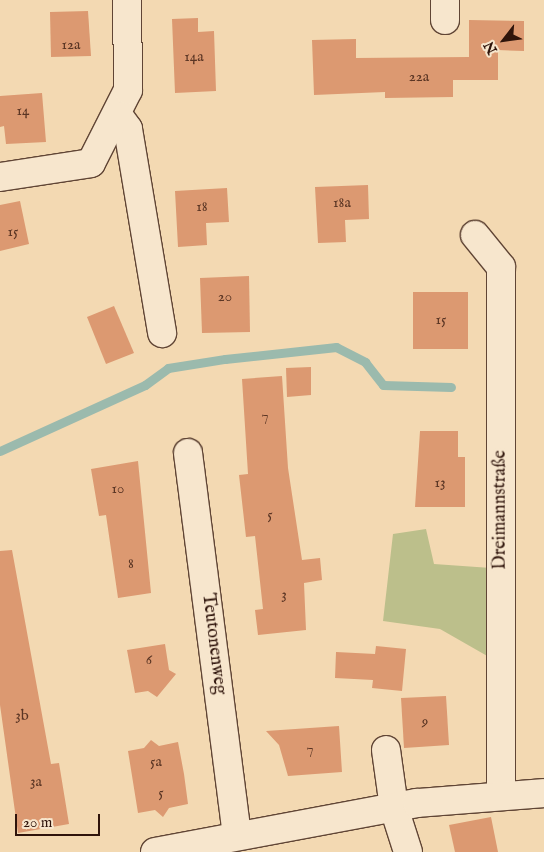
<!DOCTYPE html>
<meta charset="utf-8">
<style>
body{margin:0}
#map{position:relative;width:544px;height:852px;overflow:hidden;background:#f3d9b2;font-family:"IM FELL English",serif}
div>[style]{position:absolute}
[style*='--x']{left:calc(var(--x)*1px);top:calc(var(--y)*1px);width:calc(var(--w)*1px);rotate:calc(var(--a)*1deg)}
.green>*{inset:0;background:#bcbf8b}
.stream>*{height:9px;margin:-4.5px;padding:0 4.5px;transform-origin:4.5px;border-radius:4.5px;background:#9bbaad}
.building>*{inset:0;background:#dc9971}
.roads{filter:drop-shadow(1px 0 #604535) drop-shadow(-1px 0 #604535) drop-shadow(0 1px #604535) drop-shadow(0 -1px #604535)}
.minor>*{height:28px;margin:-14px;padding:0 14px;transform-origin:14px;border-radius:14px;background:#f7e6cd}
span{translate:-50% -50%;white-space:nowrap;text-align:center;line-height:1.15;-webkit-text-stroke:4.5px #f7e6cd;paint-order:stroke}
.number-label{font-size:15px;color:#5a3524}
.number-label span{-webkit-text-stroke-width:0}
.street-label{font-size:18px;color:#2f140b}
.north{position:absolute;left:479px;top:15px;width:50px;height:50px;-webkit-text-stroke:4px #f7e6cd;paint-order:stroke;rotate:240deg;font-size:14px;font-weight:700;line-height:20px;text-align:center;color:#2f140b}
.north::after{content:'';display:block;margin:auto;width:18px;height:22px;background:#2f140b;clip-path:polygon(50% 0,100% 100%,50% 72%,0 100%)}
.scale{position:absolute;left:15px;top:814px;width:85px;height:22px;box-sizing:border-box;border:2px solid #2f140b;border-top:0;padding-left:6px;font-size:15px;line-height:18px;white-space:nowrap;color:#2f140b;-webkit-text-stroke:4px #f7e6cd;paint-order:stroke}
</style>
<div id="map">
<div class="green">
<div style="clip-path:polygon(426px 529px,434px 564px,491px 568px,489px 657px,440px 629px,383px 621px,393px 534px)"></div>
</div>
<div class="stream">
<div style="--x:0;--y:451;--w:159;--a:-24.5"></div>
<div style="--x:145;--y:385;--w:29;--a:-36"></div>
<div style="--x:168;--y:368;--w:58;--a:-9"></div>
<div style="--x:225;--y:359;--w:112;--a:-6.2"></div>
<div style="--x:336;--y:347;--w:33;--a:27"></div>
<div style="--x:365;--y:362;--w:29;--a:52"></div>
<div style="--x:383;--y:385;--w:68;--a:1.7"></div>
</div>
<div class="building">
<div style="clip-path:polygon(88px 11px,91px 56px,51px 57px,50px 12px)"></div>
<div style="clip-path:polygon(198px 18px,198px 32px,214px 31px,216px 91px,175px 93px,172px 19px)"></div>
<div style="clip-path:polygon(469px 20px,524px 21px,524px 51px,498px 50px,498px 80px,453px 80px,453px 97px,385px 98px,385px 92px,314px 95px,312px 40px,356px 39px,356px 58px,469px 57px)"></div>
<div style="clip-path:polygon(42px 93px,46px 142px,6px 144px,4px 126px,0 127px,0 96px)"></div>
<div style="clip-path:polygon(368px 185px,369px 219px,345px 220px,346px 242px,318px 243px,315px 187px)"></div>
<div style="clip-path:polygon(227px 188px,229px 222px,206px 223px,207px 245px,178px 247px,175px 191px)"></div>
<div style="clip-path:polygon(20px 201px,29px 244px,0 251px,0 205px)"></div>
<div style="clip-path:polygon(249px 276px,250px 332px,202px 333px,200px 278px)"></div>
<div style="clip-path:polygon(413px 292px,468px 292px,468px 349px,413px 349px)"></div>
<div style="clip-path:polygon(114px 306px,134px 353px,106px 364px,87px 317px)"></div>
<div style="clip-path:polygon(311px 367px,311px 395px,287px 397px,286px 368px)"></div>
<div style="clip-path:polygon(282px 376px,288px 468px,302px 560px,320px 558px,322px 580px,304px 583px,306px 630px,258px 635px,255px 610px,263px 609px,255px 536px,246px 537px,239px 475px,248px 474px,242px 379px)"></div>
<div style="clip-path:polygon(420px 431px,458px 431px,458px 457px,465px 457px,465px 507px,415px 507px)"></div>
<div style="clip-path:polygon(138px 461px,151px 593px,118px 598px,106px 515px,99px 516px,91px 469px)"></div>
<div style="clip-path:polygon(12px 550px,51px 764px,59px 763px,69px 824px,18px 833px,0 705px,0 551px)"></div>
<div style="clip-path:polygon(165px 644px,169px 670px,176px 674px,157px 697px,148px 691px,135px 693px,127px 650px)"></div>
<div style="clip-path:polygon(376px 646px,406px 649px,402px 691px,372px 688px,373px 680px,335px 678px,336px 652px,375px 654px)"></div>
<div style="clip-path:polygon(446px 696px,449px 745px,404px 748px,401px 698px)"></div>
<div style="clip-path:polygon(339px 726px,342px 772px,288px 776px,279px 745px,266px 731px)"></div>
<div style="clip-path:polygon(151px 740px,159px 746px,178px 742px,184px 774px,188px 804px,169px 808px,163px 817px,155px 810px,138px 813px,128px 751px,144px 748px)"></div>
<div style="clip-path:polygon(491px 817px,498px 852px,455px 852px,449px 825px)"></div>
</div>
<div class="roads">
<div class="minor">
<div style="--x:445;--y:0;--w:20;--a:90"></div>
<div style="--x:118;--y:115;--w:17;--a:54"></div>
<div style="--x:128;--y:129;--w:207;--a:80.5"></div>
<div style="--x:0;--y:177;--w:92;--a:-8.7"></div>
<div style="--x:91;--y:163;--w:82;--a:-63.1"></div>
<div style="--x:128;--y:90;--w:90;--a:-90.6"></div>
<div style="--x:475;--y:235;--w:41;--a:50.9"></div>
<div style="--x:501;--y:267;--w:528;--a:90"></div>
<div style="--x:188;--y:453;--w:386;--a:82.7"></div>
<div style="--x:386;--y:750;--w:59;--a:82.1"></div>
<div style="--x:394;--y:808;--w:46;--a:72.3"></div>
<div style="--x:155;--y:852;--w:267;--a:-10.6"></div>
<div style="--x:417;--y:803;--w:127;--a:-4.5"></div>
</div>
</div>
<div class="number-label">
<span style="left:71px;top:45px">12a</span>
<span style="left:194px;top:57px">14a</span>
<span style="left:419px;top:77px">22a</span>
<span style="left:23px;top:111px">14</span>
<span style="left:342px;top:203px">18a</span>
<span style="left:202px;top:207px">18</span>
<span style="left:13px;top:232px">15</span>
<span style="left:225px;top:297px">20</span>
<span style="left:441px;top:320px">15</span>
<span style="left:265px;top:416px">7</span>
<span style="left:440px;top:483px">13</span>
<span style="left:118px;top:489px">10</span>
<span style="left:270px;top:515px">5</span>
<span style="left:131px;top:564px">8</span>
<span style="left:284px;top:595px">3</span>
<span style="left:149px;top:660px">6</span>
<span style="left:22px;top:716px">3b</span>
<span style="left:425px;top:722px">9</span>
<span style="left:310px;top:749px">7</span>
<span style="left:156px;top:762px">5a</span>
<span style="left:36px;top:782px">3a</span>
<span style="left:161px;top:793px">5</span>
</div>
<div class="street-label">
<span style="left:501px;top:510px;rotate:-90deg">Dreimannstraße</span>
<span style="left:213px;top:644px;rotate:83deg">Teutonenweg</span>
</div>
<div class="north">N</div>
<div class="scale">20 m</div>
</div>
